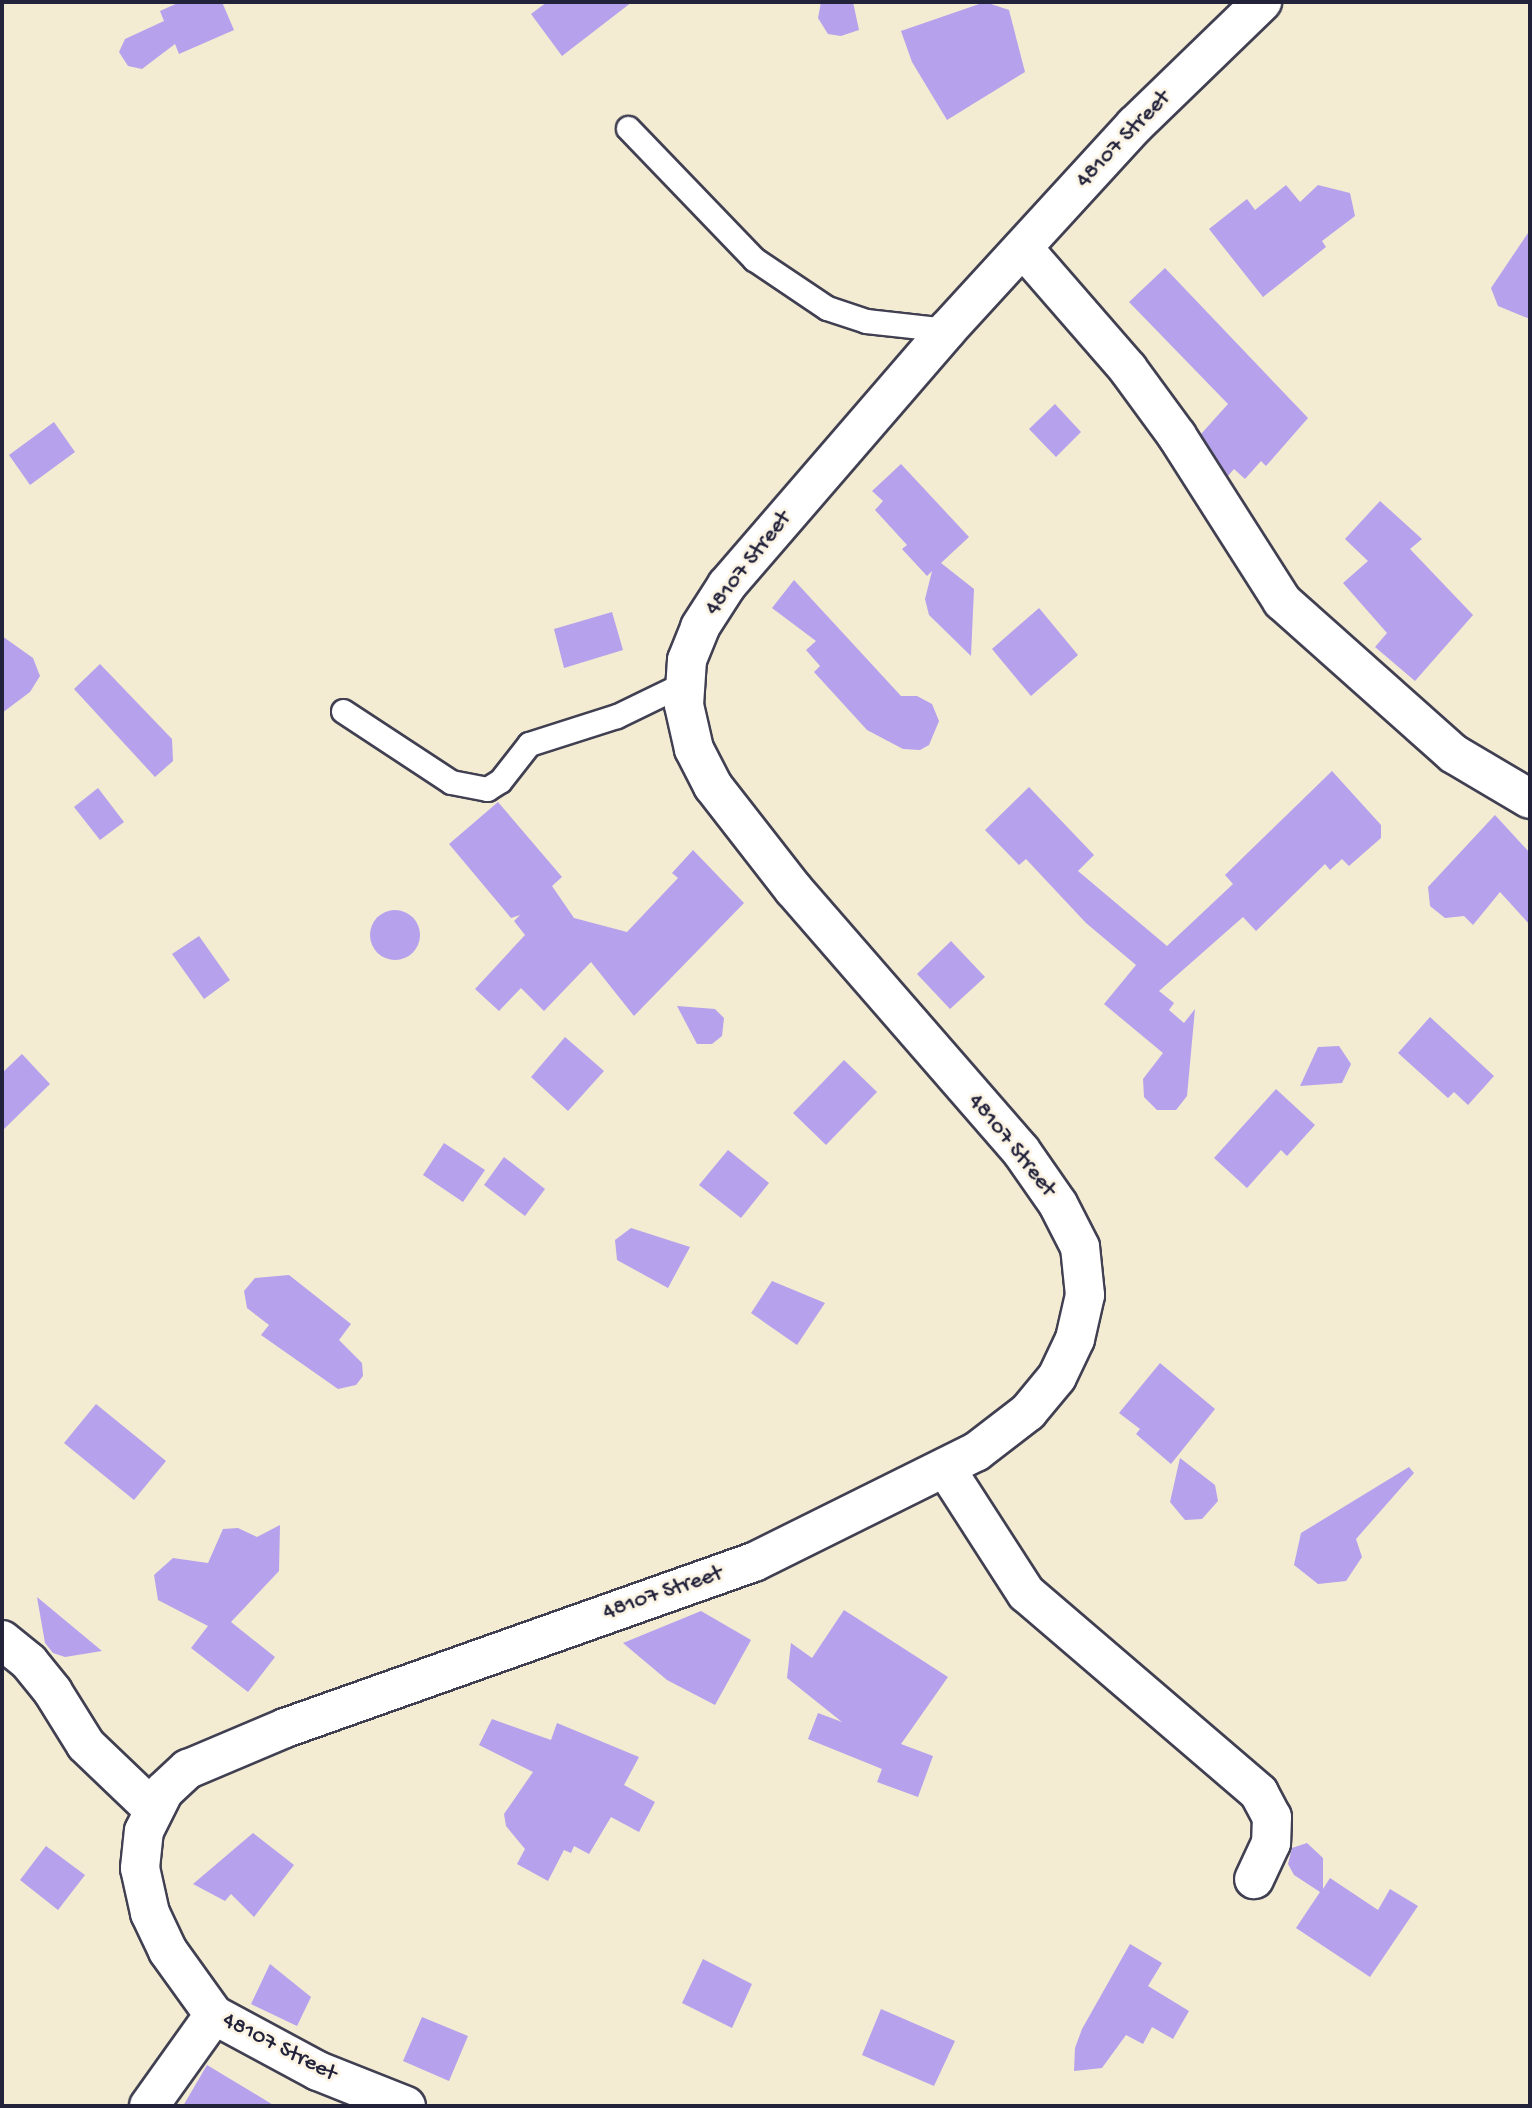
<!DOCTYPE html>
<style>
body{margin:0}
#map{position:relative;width:1532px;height:2108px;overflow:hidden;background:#f3ecd3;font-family:"Gochi Hand",sans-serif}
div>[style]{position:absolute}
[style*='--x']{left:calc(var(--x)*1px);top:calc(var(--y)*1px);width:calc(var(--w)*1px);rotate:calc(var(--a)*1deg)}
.building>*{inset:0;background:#b5a1ec}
.round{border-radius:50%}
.roads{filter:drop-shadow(2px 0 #414052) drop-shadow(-2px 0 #414052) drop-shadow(0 2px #414052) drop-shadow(0 -2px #414052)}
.lane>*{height:23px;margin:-11.5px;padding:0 11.5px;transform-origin:11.5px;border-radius:11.5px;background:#fff}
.street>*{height:38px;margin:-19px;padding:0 19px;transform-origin:19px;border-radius:19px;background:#fff}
span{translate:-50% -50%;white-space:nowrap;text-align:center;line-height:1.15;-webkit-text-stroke:6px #fcf5e5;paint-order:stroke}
.street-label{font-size:23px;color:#22223b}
.frame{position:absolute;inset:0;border:4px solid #22223b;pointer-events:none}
</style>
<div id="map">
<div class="building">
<div style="clip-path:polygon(180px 2px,222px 2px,234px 30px,179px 54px,175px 44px,142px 69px,128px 66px,119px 52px,125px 39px,164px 21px,160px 11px)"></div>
<div style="clip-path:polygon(547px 2px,632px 2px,562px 56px,531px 14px)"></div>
<div style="clip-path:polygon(821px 2px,853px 2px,859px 30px,841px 36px,828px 34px,818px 18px)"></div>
<div style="clip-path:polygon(985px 2px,1009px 10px,1025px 72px,947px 120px,912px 62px,901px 31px)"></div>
<div style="clip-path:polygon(1286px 185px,1300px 202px,1318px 185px,1350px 193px,1355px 216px,1322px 241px,1326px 247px,1263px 297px,1209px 229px,1247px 199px,1255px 210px)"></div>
<div style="clip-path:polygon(1530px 230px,1530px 319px,1498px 306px,1491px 288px)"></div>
<div style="clip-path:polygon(1165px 268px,1308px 418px,1266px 466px,1261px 461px,1245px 479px,1234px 469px,1228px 476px,1201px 434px,1228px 404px,1129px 302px)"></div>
<div style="clip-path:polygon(1055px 404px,1081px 432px,1056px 457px,1029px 429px)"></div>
<div style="clip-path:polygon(54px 422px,75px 452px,30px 485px,9px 455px)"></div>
<div style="clip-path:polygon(901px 464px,969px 537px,941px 563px,974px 589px,971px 656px,929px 615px,925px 599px,932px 571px,927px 576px,902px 549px,907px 545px,875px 510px,883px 501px,872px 491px)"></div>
<div style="clip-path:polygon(1380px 501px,1422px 539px,1410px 549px,1473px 615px,1415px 681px,1375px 647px,1387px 633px,1343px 583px,1368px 561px,1345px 539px)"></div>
<div style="clip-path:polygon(794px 580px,901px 696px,917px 696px,932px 704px,939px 721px,929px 745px,920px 750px,903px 749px,867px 730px,814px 672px,820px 666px,806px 650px,816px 641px,772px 608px)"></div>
<div style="clip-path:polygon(1039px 608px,1078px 655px,1031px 696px,992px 649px)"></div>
<div style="clip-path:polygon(612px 612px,623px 650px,564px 668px,554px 629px)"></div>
<div style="clip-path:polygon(2px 636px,33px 658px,40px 676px,30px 692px,2px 713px)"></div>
<div style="clip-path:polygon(100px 664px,172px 739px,173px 761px,155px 777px,74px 689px)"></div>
<div style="clip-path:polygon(1332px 771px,1381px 825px,1381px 838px,1349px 866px,1342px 859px,1330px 870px,1325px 864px,1256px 931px,1243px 917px,1159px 991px,1174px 1003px,1169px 1010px,1184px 1023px,1195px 1009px,1187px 1096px,1176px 1110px,1157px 1110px,1144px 1097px,1143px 1079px,1163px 1053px,1104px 1004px,1136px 965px,1086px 923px,1026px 859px,1019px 865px,985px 830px,1029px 787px,1094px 855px,1078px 871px,1167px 946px,1233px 884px,1225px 875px)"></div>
<div style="clip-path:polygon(98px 788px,124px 822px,100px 840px,74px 807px)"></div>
<div style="clip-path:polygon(498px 802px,562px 877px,552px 886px,574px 918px,627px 932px,678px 878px,672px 873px,693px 850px,744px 903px,634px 1016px,591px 962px,544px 1011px,521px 988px,499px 1011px,475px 989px,525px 935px,514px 921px,520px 915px,511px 918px,449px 844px)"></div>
<div style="clip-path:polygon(1495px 815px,1530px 853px,1530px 925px,1500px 892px,1473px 925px,1464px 916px,1445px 918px,1430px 906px,1428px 887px)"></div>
<div class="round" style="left:370px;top:910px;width:50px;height:50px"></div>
<div style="clip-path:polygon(199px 936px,230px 980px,204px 999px,172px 954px)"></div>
<div style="clip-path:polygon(951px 941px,985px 977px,950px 1009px,917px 974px)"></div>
<div style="clip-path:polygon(677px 1006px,715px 1009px,724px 1018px,722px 1036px,712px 1044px,697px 1044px)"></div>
<div style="clip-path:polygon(1430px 1017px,1494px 1076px,1468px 1105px,1454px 1092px,1448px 1098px,1398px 1053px)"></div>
<div style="clip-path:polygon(565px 1037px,604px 1071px,568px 1111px,531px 1077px)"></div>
<div style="clip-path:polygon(1339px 1046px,1351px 1064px,1342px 1083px,1300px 1086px,1318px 1047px)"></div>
<div style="clip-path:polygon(22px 1054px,50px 1084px,2px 1131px,2px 1073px)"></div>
<div style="clip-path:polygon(844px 1060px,877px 1092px,826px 1145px,793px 1113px)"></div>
<div style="clip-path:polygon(1276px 1089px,1315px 1125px,1287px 1156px,1281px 1150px,1247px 1188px,1214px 1158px)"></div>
<div style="clip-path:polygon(444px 1143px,485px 1170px,463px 1202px,423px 1175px)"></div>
<div style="clip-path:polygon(728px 1150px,769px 1183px,741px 1218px,699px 1185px)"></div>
<div style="clip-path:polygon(504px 1157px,545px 1189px,525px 1216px,484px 1185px)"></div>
<div style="clip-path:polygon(631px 1228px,690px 1247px,668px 1288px,617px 1260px,615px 1240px)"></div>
<div style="clip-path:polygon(289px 1275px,351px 1324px,339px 1340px,362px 1363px,363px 1376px,356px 1385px,338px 1389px,261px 1335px,269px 1325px,247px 1308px,244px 1291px,255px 1278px)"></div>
<div style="clip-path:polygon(772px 1281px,825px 1303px,797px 1345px,751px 1313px)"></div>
<div style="clip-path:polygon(1160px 1363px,1215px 1409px,1171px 1464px,1136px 1434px,1140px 1429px,1119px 1413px)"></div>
<div style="clip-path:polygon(96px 1404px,166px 1461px,134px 1500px,64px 1443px)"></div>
<div style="clip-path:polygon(1180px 1458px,1215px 1485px,1218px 1501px,1202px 1519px,1185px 1520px,1170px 1502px)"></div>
<div style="clip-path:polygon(1409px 1467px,1414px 1473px,1356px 1539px,1362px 1557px,1346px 1581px,1318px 1584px,1294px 1565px,1301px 1533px)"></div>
<div style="clip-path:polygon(280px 1525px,279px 1571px,231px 1622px,275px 1657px,248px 1692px,191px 1648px,208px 1626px,158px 1600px,154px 1575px,173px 1558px,208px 1563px,223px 1529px,238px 1528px,257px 1537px)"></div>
<div style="clip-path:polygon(37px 1597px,102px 1651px,65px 1657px,53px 1653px,45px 1643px)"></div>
<div style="clip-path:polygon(844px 1610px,948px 1677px,901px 1744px,933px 1756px,918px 1797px,877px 1782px,882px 1769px,808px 1739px,818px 1713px,842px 1722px,787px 1678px,791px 1643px,812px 1658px)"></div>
<div style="clip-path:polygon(701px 1611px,751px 1640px,715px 1705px,667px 1680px,623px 1643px)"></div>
<div style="clip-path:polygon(492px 1719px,551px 1740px,557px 1723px,639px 1757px,624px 1785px,655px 1802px,639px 1832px,611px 1817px,589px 1854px,574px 1846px,571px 1853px,564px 1850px,548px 1881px,517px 1864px,525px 1849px,506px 1826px,504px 1814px,533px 1772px,479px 1745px)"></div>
<div style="clip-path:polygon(253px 1833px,294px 1865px,254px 1917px,231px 1894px,225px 1901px,193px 1884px)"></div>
<div style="clip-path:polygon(1307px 1843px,1323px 1858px,1323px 1889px,1330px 1878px,1378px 1910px,1390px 1889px,1418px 1906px,1370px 1977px,1296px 1928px,1320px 1892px,1294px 1875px,1288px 1864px,1292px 1848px)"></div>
<div style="clip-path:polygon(46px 1846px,85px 1875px,58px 1910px,20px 1880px)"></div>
<div style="clip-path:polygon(1130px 1944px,1162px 1963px,1148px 1986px,1189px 2011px,1173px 2039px,1152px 2027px,1143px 2044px,1126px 2035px,1102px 2068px,1074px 2071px,1075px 2048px,1082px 2029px)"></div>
<div style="clip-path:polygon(703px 1959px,752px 1984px,732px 2028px,682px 2003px)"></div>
<div style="clip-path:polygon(270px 1964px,311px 1997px,297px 2026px,251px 2004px)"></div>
<div style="clip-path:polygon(881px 2009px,955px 2041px,934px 2086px,862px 2055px)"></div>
<div style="clip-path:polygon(422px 2017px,468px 2036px,449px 2081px,403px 2061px)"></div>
<div style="clip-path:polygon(207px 2065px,275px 2106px,183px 2106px)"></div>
</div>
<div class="roads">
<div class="lane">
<div style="--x:628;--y:128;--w:182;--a:46.1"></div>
<div style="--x:754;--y:259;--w:88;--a:33.9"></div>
<div style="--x:827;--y:308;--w:41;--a:18.4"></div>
<div style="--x:866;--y:321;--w:81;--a:6.3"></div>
<div style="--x:343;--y:711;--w:129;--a:33.3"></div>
<div style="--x:451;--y:782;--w:37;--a:11"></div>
<div style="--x:487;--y:789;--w:15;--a:-32"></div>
<div style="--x:500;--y:781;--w:47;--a:-51.9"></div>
<div style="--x:529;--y:744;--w:92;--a:-17.7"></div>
<div style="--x:617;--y:716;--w:76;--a:-25.9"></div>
</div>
<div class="street">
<div style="--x:1023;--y:248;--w:160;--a:49"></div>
<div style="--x:1128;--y:369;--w:83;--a:53.8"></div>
<div style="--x:1177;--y:436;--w:196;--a:57.5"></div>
<div style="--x:1282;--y:601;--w:230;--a:41.7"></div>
<div style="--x:1454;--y:754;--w:88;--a:30.6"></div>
<div style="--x:946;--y:1469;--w:148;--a:57.2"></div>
<div style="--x:1026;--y:1593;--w:307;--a:40.6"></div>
<div style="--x:1259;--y:1793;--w:27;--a:62"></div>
<div style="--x:1272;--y:1817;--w:26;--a:92"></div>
<div style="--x:1271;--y:1843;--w:40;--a:115"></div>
<div style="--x:2;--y:1640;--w:35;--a:39"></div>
<div style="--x:29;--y:1662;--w:38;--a:51"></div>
<div style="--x:53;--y:1692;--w:62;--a:58.1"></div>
<div style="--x:86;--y:1745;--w:94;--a:43.7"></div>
<div style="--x:149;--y:2106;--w:112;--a:-54.5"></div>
<div style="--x:406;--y:2106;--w:95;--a:-158.3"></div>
<div style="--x:318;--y:2071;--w:118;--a:-151.7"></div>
<div style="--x:214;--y:2015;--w:79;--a:-125.7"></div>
<div style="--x:168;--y:1951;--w:42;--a:-115.3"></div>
<div style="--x:150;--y:1913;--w:46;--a:-102.5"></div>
<div style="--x:140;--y:1868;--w:37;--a:-84"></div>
<div style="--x:144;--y:1831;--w:45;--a:-63.4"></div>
<div style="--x:164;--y:1791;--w:33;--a:-43"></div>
<div style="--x:188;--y:1769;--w:105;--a:-22.9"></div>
<div style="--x:285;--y:1728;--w:498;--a:-19.5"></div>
<div style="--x:754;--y:1562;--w:248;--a:-26.4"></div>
<div style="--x:976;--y:1452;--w:66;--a:-37.6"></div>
<div style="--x:1028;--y:1412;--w:45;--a:-50.4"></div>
<div style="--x:1057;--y:1377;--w:42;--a:-64.7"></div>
<div style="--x:1075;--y:1339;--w:45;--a:-77.2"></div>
<div style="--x:1085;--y:1295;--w:48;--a:-95.9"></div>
<div style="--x:1080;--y:1247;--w:48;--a:-117.1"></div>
<div style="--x:1058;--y:1204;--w:65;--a:-124.9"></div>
<div style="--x:1021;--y:1151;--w:346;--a:-131"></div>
<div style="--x:794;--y:890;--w:132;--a:-127.9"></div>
<div style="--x:713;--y:786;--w:42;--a:-117.2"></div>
<div style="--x:694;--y:749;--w:45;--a:-102.8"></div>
<div style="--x:684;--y:705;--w:45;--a:-86.2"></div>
<div style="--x:687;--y:660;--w:35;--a:-68"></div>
<div style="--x:700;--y:627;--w:50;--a:-57.3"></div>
<div style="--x:727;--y:585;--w:337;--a:-49.2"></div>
<div style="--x:947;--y:330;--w:278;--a:-47.5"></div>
<div style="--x:1135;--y:125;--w:177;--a:-44.1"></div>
</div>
</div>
<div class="street-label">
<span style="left:1124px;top:140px;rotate:-46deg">48107 Street</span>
<span style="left:749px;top:564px;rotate:-52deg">48107 Street</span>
<span style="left:1011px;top:1146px;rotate:51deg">48107 Street</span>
<span style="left:663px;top:1594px;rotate:-19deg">48107 Street</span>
<span style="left:279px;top:2048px;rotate:27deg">48107 Street</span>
</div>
<div class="frame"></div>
</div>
